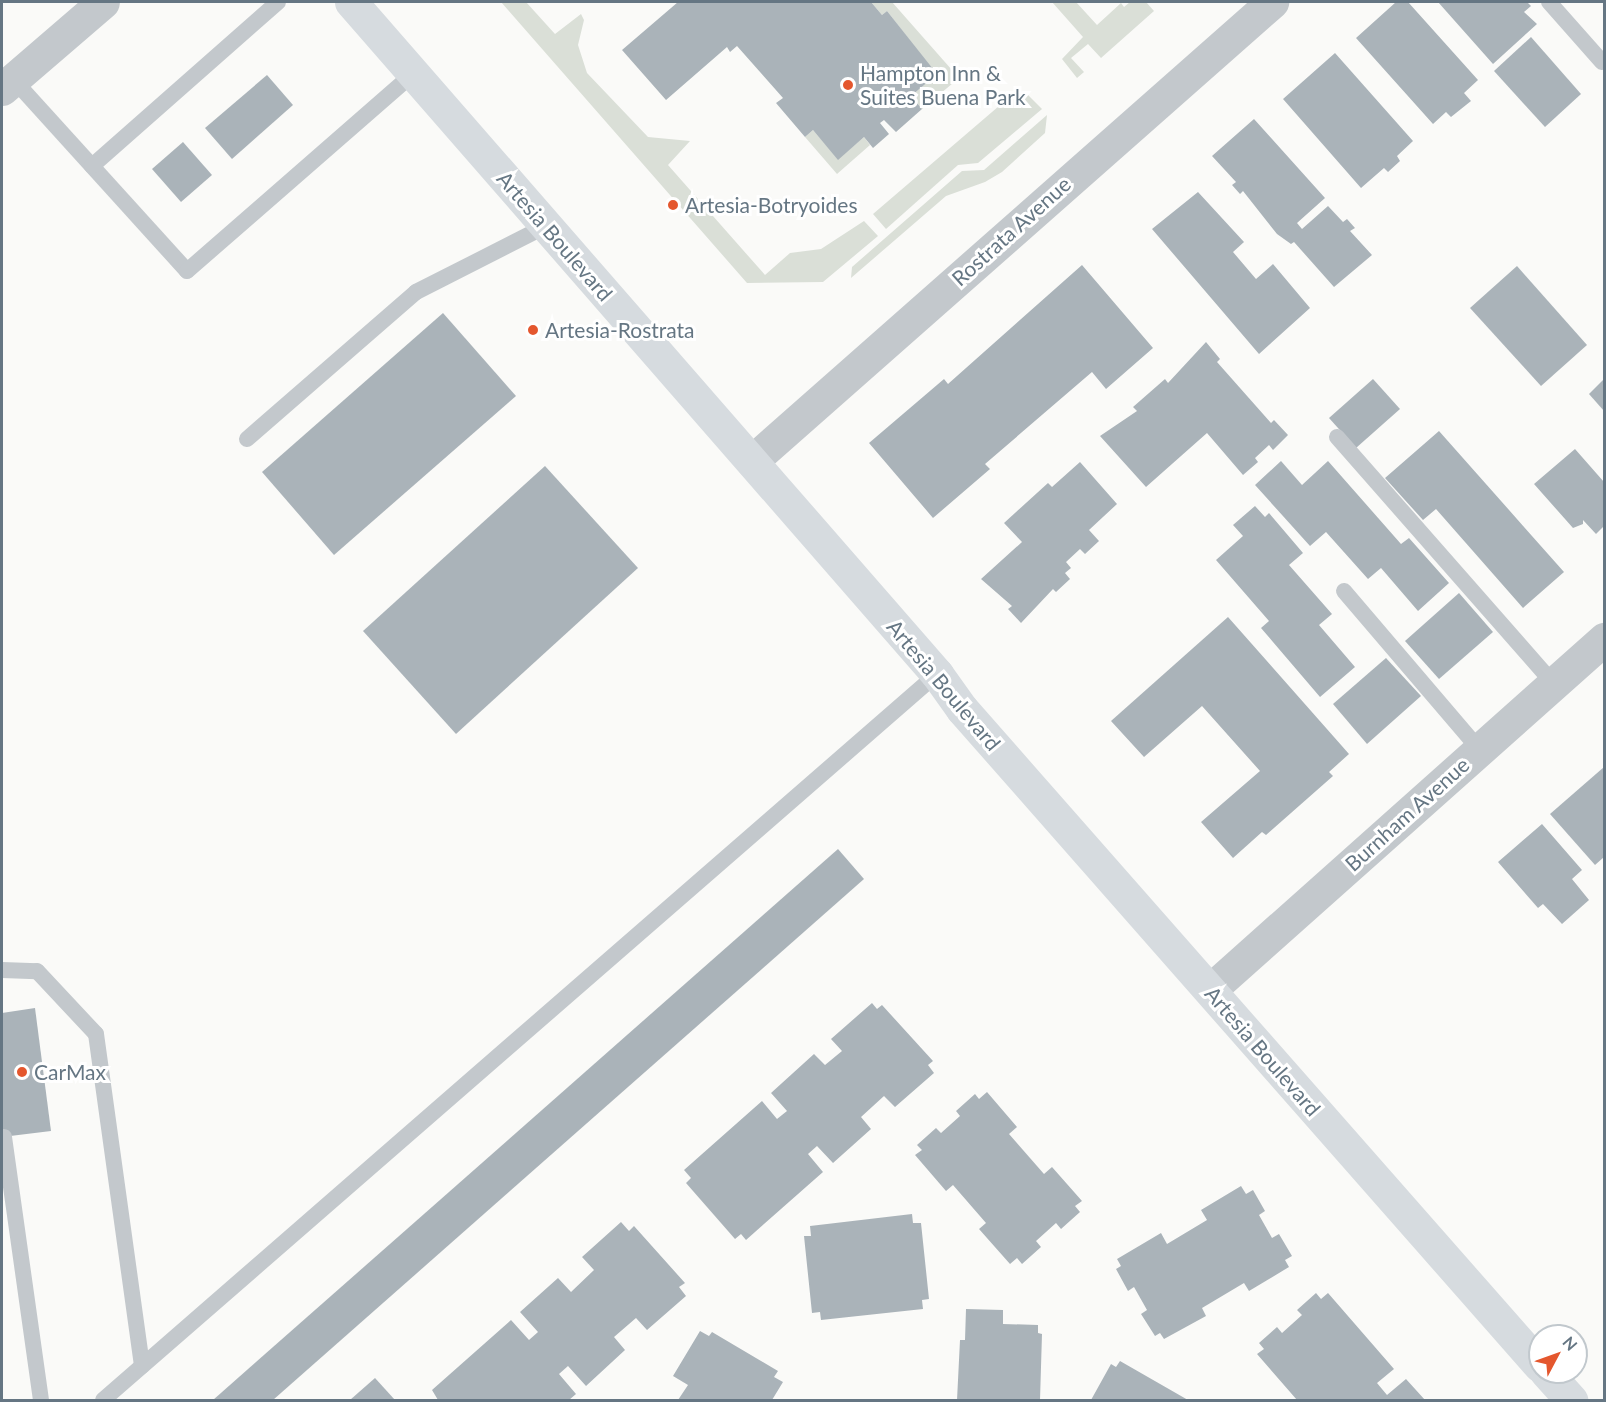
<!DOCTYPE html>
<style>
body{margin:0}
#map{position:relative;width:1606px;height:1402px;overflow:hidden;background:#fafaf8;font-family:Lato,sans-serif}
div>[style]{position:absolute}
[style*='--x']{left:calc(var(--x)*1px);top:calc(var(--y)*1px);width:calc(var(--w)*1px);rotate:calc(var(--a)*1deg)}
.green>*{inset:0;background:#dadfd7}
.building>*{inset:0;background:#aab3b9}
.service>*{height:16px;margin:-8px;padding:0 8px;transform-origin:8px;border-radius:8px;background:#c3c8cc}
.minor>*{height:33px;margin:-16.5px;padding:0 16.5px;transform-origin:16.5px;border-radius:16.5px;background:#c3c8cc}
.secondary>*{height:33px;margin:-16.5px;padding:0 16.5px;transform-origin:16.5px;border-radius:16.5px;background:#d6dbdf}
.dots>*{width:16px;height:16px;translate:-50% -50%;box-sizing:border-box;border:3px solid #fff;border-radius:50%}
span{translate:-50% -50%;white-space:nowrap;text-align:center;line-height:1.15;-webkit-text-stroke:6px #fff;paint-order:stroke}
.poi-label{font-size:21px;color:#657683}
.left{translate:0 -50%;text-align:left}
.street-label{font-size:21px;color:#657683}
.frame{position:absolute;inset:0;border:3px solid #657683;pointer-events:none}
.north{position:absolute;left:1528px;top:1324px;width:60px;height:60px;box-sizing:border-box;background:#fff;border:2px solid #c1c8cd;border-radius:50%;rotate:49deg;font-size:16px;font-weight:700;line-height:24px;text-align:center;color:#657683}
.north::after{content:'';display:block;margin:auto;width:21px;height:27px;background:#e4572e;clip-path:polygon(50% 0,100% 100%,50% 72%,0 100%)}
</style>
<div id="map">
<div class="green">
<div style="clip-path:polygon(501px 2px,526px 2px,555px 34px,581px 14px,584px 20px,578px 45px,587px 73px,648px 137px,690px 141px,668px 165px,765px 275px,790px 253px,821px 249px,864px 221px,878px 236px,823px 282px,747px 283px)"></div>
<div style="clip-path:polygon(871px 2px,892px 2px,959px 78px,922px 109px,911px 96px,936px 74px,887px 11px,882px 15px)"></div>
<div style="clip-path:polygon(1052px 2px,1076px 2px,1097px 25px,1121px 3px,1124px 7px,1130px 2px,1146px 2px,1154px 11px,1101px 58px,1088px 44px,1071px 58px,1084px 72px,1077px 78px,1062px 59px,1083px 37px)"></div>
<div style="clip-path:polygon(1026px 93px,1042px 109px,978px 163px,958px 165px,886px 229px,873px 214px,1013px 94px)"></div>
<div style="clip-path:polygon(1047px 115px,1045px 133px,1002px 172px,985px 182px,946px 196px,851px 278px,852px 267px,962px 171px,984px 170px)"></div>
<div style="clip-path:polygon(813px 130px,838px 159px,864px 137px,870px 145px,837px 174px,805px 137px)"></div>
</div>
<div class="building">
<div style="clip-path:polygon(678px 2px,871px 2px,882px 15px,887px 11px,937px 74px,911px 96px,922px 109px,896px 132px,884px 120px,880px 123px,889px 134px,873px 148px,864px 137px,838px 160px,813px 130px,805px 137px,776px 103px,783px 98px,737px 46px,730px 52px,727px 47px,666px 100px,622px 50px)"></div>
<div style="clip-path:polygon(1396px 2px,1408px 2px,1478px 80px,1464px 93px,1471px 101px,1451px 117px,1446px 112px,1433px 124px,1356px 38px)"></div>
<div style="clip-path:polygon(1438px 2px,1527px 2px,1531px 6px,1524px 12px,1537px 24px,1493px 64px)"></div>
<div style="clip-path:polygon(1531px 37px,1581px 94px,1545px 127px,1494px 71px)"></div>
<div style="clip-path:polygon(1335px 53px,1413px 141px,1397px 156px,1400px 161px,1388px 172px,1384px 168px,1361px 188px,1283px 99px)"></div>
<div style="clip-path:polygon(267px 75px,293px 105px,232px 159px,205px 128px)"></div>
<div style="clip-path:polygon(1254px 119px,1325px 198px,1297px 223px,1302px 229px,1328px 206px,1343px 222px,1347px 219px,1355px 228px,1350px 231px,1372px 255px,1334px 287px,1294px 242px,1291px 244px,1277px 234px,1243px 191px,1240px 194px,1232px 185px,1236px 182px,1212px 156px)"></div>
<div style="clip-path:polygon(183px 142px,212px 175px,181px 202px,152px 169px)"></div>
<div style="clip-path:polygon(1198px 192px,1244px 242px,1233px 252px,1256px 279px,1273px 264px,1310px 308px,1259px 354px,1152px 229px)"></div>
<div style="clip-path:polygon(1082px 265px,1153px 348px,1106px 389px,1092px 372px,985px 464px,990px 469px,933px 518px,869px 443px,944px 379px,948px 384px)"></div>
<div style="clip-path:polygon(1517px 266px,1587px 345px,1541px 386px,1470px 308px)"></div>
<div style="clip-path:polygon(443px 313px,516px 396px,334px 555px,262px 472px)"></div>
<div style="clip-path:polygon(1206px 342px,1220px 359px,1217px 362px,1271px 423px,1274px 420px,1288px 435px,1273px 450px,1269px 445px,1255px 458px,1258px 462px,1243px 475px,1207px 433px,1146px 487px,1100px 436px,1137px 411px,1133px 407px,1165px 379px,1168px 383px)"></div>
<div style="clip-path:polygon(1373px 379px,1400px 409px,1356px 448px,1329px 418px)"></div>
<div style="clip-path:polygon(1604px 379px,1604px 411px,1589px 394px)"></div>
<div style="clip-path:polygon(1439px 431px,1564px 572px,1523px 608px,1436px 509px,1423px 520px,1385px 478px)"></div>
<div style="clip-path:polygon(1575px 449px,1604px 482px,1604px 526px,1596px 534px,1583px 520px,1583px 524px,1573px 528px,1534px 484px)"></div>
<div style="clip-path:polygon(1281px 461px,1302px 485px,1328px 461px,1401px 544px,1409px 538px,1449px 583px,1418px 611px,1381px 568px,1368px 579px,1326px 532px,1310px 546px,1255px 485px)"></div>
<div style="clip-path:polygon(1080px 462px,1117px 504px,1089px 530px,1099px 541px,1085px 554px,1080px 549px,1066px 562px,1071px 568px,1065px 573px,1070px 579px,1056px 592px,1053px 589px,1021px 623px,1008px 609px,1012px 606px,981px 579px,1022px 542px,1004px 523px,1048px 483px,1052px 487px)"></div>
<div style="clip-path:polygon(545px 466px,638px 568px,456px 734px,363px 631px)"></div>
<div style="clip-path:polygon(1255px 506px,1265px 517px,1269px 513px,1303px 553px,1289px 565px,1332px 614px,1319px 625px,1355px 667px,1320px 697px,1261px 628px,1269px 621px,1216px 560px,1243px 536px,1233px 525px)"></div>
<div style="clip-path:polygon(1459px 593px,1493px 632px,1439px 679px,1405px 641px)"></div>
<div style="clip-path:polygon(1228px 617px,1349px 754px,1329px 772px,1333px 776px,1266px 835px,1262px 832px,1233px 858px,1201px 822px,1260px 771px,1202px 706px,1144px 757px,1111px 721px)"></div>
<div style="clip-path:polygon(1386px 658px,1421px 696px,1367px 744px,1333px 704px)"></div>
<div style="clip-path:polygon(1604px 767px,1604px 857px,1595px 865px,1550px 814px)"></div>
<div style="clip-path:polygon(1542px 824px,1582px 870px,1572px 879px,1589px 900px,1562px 924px,1543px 904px,1538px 908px,1498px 862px)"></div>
<div style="clip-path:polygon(838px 849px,864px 879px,273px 1400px,213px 1400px)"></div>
<div style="clip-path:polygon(872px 1003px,877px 1009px,882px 1005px,933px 1061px,928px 1065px,934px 1073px,895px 1107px,884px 1096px,861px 1117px,871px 1129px,833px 1163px,817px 1146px,808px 1154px,823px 1172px,746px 1240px,741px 1234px,735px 1239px,686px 1183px,691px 1178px,684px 1170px,762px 1101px,777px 1119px,787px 1111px,771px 1093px,814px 1054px,825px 1065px,842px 1051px,831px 1039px)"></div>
<div style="clip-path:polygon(35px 1008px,51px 1131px,2px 1137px,2px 1013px)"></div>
<div style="clip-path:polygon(987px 1092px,1017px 1127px,1009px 1134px,1044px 1174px,1052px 1167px,1082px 1201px,1075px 1206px,1080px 1212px,1061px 1229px,1056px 1223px,1036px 1241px,1041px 1247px,1022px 1264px,1017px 1258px,1010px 1264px,979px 1229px,986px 1223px,953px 1185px,946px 1191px,915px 1155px,922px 1150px,917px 1145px,936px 1128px,941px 1133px,960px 1116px,956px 1111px,975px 1094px,979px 1099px)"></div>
<div style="clip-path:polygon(1241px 1186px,1246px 1194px,1253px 1190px,1265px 1211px,1259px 1215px,1272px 1238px,1279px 1234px,1292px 1256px,1285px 1260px,1289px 1267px,1249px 1291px,1244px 1283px,1202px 1308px,1206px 1316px,1164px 1339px,1160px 1333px,1155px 1336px,1141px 1314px,1147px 1310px,1134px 1287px,1128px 1291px,1116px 1269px,1121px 1266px,1117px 1259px,1161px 1233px,1167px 1244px,1207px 1220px,1201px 1210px)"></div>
<div style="clip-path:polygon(912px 1214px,913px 1223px,921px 1223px,929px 1299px,922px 1300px,923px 1309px,821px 1320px,820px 1312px,812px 1313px,804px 1236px,811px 1236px,810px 1226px)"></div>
<div style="clip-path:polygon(621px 1222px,629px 1231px,634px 1226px,685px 1283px,679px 1287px,686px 1296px,647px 1330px,636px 1318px,614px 1337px,625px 1350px,586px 1386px,568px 1366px,559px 1374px,576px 1394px,569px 1400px,438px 1400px,432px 1390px,511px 1320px,529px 1340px,538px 1332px,520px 1312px,558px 1278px,571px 1292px,594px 1270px,582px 1257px)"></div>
<div style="clip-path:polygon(1316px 1293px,1321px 1299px,1328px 1293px,1394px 1369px,1377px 1383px,1387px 1395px,1406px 1379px,1425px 1400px,1297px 1400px,1257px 1354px,1264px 1349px,1259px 1343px,1277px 1327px,1282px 1333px,1302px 1315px,1297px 1310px)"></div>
<div style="clip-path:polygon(966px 1309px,1003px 1310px,1003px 1324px,1038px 1325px,1038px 1333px,1042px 1334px,1040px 1400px,957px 1400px,960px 1340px,965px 1340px)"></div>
<div style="clip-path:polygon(700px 1331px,709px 1336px,712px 1332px,778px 1371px,774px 1377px,783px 1382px,772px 1400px,678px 1400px,688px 1385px,673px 1376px)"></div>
<div style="clip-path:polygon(1120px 1361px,1188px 1400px,1091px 1400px,1111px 1364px,1116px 1367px)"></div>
<div style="clip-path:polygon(375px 1378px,395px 1400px,350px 1400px)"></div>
</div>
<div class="service">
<div style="--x:1549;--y:2;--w:80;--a:48.5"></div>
<div style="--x:13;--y:79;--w:259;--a:47.8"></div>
<div style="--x:187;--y:271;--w:301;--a:-41.1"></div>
<div style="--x:92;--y:166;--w:248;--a:-41.4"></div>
<div style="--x:1337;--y:437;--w:327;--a:48.7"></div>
<div style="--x:247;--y:439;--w:224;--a:-41"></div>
<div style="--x:416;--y:292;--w:146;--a:-26.9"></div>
<div style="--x:1344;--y:591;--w:208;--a:49.5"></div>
<div style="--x:2;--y:970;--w:35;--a:2"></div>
<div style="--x:37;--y:971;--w:86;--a:46.9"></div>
<div style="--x:96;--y:1034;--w:335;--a:82.1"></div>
<div style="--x:4;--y:1137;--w:266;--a:82"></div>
<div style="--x:103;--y:1400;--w:1106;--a:-41.04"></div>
</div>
<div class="minor">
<div style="--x:2;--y:89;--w:133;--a:-40.7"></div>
<div style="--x:752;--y:461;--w:694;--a:-41.43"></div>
<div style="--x:1210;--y:990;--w:528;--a:-41.7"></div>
</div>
<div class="secondary">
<div style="--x:351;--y:2;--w:892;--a:48.91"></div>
<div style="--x:937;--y:674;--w:43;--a:54.5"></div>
<div style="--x:962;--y:709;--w:875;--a:48.66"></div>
<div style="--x:1546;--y:1372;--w:38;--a:48"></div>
</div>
<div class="dots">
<div style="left:848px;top:85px;background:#e4572e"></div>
<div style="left:673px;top:205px;background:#e4572e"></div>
<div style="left:533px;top:330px;background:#e4572e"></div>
<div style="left:22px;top:1072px;background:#e4572e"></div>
</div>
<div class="poi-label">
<span class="left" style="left:860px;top:85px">Hampton Inn &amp;<br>Suites Buena Park</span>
<span class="left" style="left:685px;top:205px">Artesia-Botryoides</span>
<span class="left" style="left:545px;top:330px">Artesia-Rostrata</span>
<span class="left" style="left:34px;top:1072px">CarMax</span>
</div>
<div class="street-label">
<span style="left:1011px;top:231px;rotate:-42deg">Rostrata Avenue</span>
<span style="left:555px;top:236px;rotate:49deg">Artesia Boulevard</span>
<span style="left:944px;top:685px;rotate:50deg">Artesia Boulevard</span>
<span style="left:1407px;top:814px;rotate:-42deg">Burnham Avenue</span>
<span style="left:1263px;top:1051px;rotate:49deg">Artesia Boulevard</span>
</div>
<div class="frame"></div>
<div class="north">N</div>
</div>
